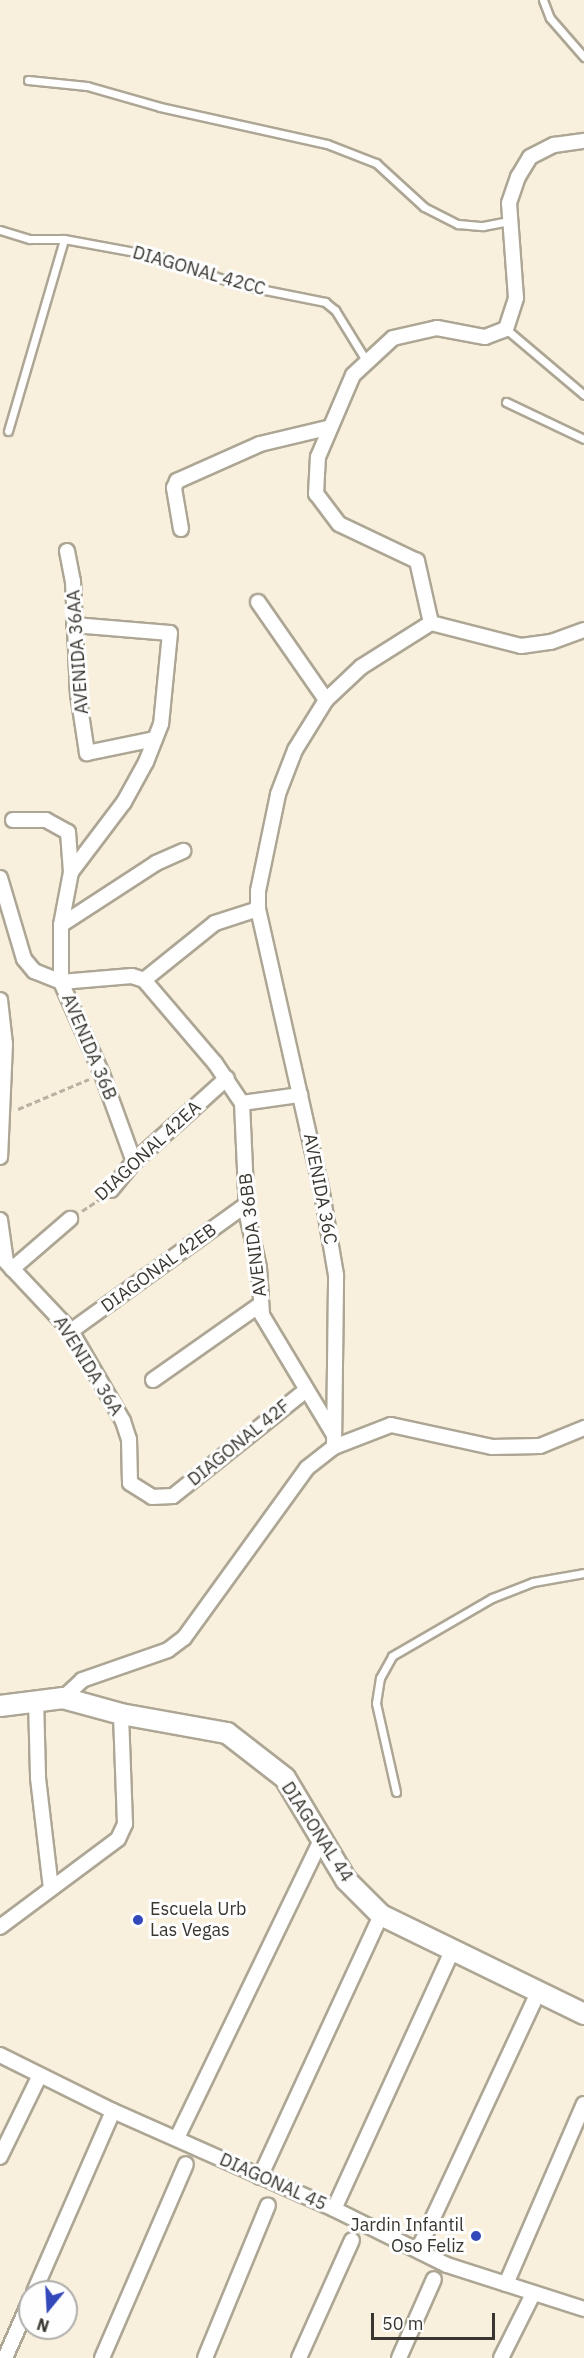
<!DOCTYPE html>
<style>
body{margin:0}
#map{position:relative;width:584px;height:2358px;overflow:hidden;background:#f8f0dd;font-family:"IBM Plex Sans",sans-serif}
div>[style]{position:absolute}
[style*='--x']{left:calc(var(--x)*1px);top:calc(var(--y)*1px);width:calc(var(--w)*1px);rotate:calc(var(--a)*1deg)}
.path>*{height:3px;margin-top:-1.5px;transform-origin:0;background:repeating-linear-gradient(90deg,#b8b2a3 0 6px,transparent 0 9px)}
.roads{filter:drop-shadow(2px 0 #ada694) drop-shadow(-2px 0 #ada694) drop-shadow(0 2px #ada694) drop-shadow(0 -2px #ada694)}
.service>*{height:7px;margin:-3.5px;padding:0 3.5px;transform-origin:3.5px;border-radius:3.5px;background:#fff}
.minor>*{height:14px;margin:-7px;padding:0 7px;transform-origin:7px;border-radius:7px;background:#fff}
.secondary>*{height:20px;margin:-10px;padding:0 10px;transform-origin:10px;border-radius:10px;background:#fff}
.dots>*{width:16px;height:16px;translate:-50% -50%;box-sizing:border-box;border:3px solid #fefefe;border-radius:50%}
span{translate:-50% -50%;white-space:nowrap;text-align:center;line-height:1.15;-webkit-text-stroke:6px #fefefe;paint-order:stroke}
.street-label{font-size:18px;color:#39362f}
.poi-label{font-size:18px;color:#39362f}
.left{translate:0 -50%;text-align:left}
.right{translate:-100% -50%;text-align:right}
.north{position:absolute;left:18px;top:2280px;width:60px;height:60px;box-sizing:border-box;background:#fefefe;border:2px solid #afaeab;border-radius:50%;rotate:198deg;font-size:16px;font-weight:700;line-height:24px;text-align:center;color:#39362f}
.north::after{content:'';display:block;margin:auto;width:21px;height:27px;background:#3348ba;clip-path:polygon(50% 0,100% 100%,50% 72%,0 100%)}
.scale{position:absolute;left:371px;top:2313px;width:124px;height:27px;box-sizing:border-box;border:3px solid #39362f;border-top:0;padding-left:8px;font-size:18px;line-height:21px;white-space:nowrap;color:#39362f;-webkit-text-stroke:4px #fefefe;paint-order:stroke}
</style>
<div id="map">
<div class="path">
<div style="--x:18;--y:1109;--w:77;--a:-22.9"></div>
<div style="--x:82;--y:1211;--w:23;--a:-34"></div>
</div>
<div class="roads">
<div class="service">
<div style="--x:543;--y:0;--w:19;--a:69"></div>
<div style="--x:550;--y:18;--w:52;--a:48.9"></div>
<div style="--x:28;--y:80;--w:59;--a:5.8"></div>
<div style="--x:87;--y:86;--w:76;--a:16"></div>
<div style="--x:160;--y:107;--w:171;--a:12.5"></div>
<div style="--x:327;--y:144;--w:53;--a:21.2"></div>
<div style="--x:376;--y:163;--w:65;--a:42.5"></div>
<div style="--x:424;--y:207;--w:38;--a:27"></div>
<div style="--x:458;--y:224;--w:25;--a:5"></div>
<div style="--x:483;--y:226;--w:25;--a:-11"></div>
<div style="--x:0;--y:230;--w:31;--a:17"></div>
<div style="--x:30;--y:239;--w:34;--a:0"></div>
<div style="--x:64;--y:239;--w:95;--a:10.4"></div>
<div style="--x:157;--y:256;--w:88;--a:19.3"></div>
<div style="--x:240;--y:285;--w:87;--a:11.3"></div>
<div style="--x:325;--y:302;--w:13;--a:39"></div>
<div style="--x:335;--y:310;--w:61;--a:58.4"></div>
<div style="--x:506;--y:329;--w:102;--a:40.2"></div>
<div style="--x:506;--y:402;--w:86;--a:25.4"></div>
<div style="--x:8;--y:431;--w:200;--a:-73.7"></div>
<div style="--x:396;--y:1792;--w:91;--a:-102.7"></div>
<div style="--x:376;--y:1703;--w:25;--a:-81"></div>
<div style="--x:380;--y:1678;--w:25;--a:-61"></div>
<div style="--x:392;--y:1656;--w:116;--a:-30.1"></div>
<div style="--x:492;--y:1598;--w:44;--a:-21.3"></div>
<div style="--x:533;--y:1582;--w:52;--a:-10"></div>
</div>
<div class="minor">
<div style="--x:181;--y:529;--w:42;--a:-99.7"></div>
<div style="--x:174;--y:488;--w:8;--a:-67"></div>
<div style="--x:177;--y:481;--w:91;--a:-24"></div>
<div style="--x:260;--y:444;--w:69;--a:-13.4"></div>
<div style="--x:67;--y:551;--w:31;--a:79"></div>
<div style="--x:73;--y:581;--w:113;--a:87.5"></div>
<div style="--x:78;--y:694;--w:60;--a:81.3"></div>
<div style="--x:87;--y:753;--w:69;--a:-11.6"></div>
<div style="--x:258;--y:602;--w:119;--a:55.2"></div>
<div style="--x:431;--y:623;--w:64;--a:-102.7"></div>
<div style="--x:417;--y:561;--w:86;--a:-154.6"></div>
<div style="--x:339;--y:524;--w:38;--a:-127"></div>
<div style="--x:316;--y:494;--w:37;--a:-87"></div>
<div style="--x:318;--y:457;--w:89;--a:-66.9"></div>
<div style="--x:353;--y:375;--w:54;--a:-42.8"></div>
<div style="--x:393;--y:338;--w:45;--a:-12.8"></div>
<div style="--x:437;--y:328;--w:49;--a:10.6"></div>
<div style="--x:485;--y:337;--w:22;--a:-21"></div>
<div style="--x:506;--y:329;--w:33;--a:-72"></div>
<div style="--x:516;--y:298;--w:95;--a:-94.2"></div>
<div style="--x:509;--y:203;--w:28;--a:-71"></div>
<div style="--x:518;--y:177;--w:23;--a:-59"></div>
<div style="--x:530;--y:157;--w:27;--a:-27"></div>
<div style="--x:554;--y:145;--w:30;--a:-8"></div>
<div style="--x:431;--y:623;--w:93;--a:14.3"></div>
<div style="--x:521;--y:646;--w:30;--a:-8"></div>
<div style="--x:551;--y:642;--w:35;--a:-20"></div>
<div style="--x:74;--y:625;--w:96;--a:4.8"></div>
<div style="--x:170;--y:633;--w:91;--a:95.6"></div>
<div style="--x:161;--y:724;--w:41;--a:111.5"></div>
<div style="--x:146;--y:762;--w:46;--a:118.8"></div>
<div style="--x:124;--y:802;--w:88;--a:127.1"></div>
<div style="--x:71;--y:872;--w:54;--a:100.7"></div>
<div style="--x:61;--y:925;--w:57;--a:90"></div>
<div style="--x:61;--y:982;--w:101;--a:66"></div>
<div style="--x:102;--y:1074;--w:94;--a:70"></div>
<div style="--x:13;--y:820;--w:33;--a:0"></div>
<div style="--x:46;--y:820;--w:25;--a:29"></div>
<div style="--x:68;--y:832;--w:40;--a:85.7"></div>
<div style="--x:0;--y:878;--w:84;--a:73.5"></div>
<div style="--x:24;--y:959;--w:16;--a:50"></div>
<div style="--x:34;--y:971;--w:29;--a:22"></div>
<div style="--x:61;--y:982;--w:71;--a:-4.8"></div>
<div style="--x:132;--y:976;--w:13;--a:18"></div>
<div style="--x:144;--y:980;--w:91;--a:-38.8"></div>
<div style="--x:215;--y:923;--w:45;--a:-18"></div>
<div style="--x:61;--y:925;--w:113;--a:-33.1"></div>
<div style="--x:156;--y:863;--w:30;--a:-24"></div>
<div style="--x:144;--y:980;--w:109;--a:49.5"></div>
<div style="--x:215;--y:1063;--w:48;--a:56"></div>
<div style="--x:242;--y:1103;--w:112;--a:87.4"></div>
<div style="--x:247;--y:1215;--w:54;--a:77.2"></div>
<div style="--x:259;--y:1268;--w:47;--a:86.3"></div>
<div style="--x:262;--y:1315;--w:138;--a:59"></div>
<div style="--x:0;--y:1000;--w:44;--a:83.5"></div>
<div style="--x:5;--y:1044;--w:113;--a:92.5"></div>
<div style="--x:242;--y:1103;--w:59;--a:-7.9"></div>
<div style="--x:111;--y:1190;--w:36;--a:-51"></div>
<div style="--x:134;--y:1162;--w:125;--a:-42.1"></div>
<div style="--x:0;--y:1220;--w:42;--a:81.9"></div>
<div style="--x:6;--y:1262;--w:95;--a:46.7"></div>
<div style="--x:71;--y:1331;--w:104;--a:60"></div>
<div style="--x:123;--y:1421;--w:19;--a:72"></div>
<div style="--x:129;--y:1439;--w:44;--a:88.7"></div>
<div style="--x:130;--y:1483;--w:26;--a:32"></div>
<div style="--x:152;--y:1497;--w:21;--a:-3"></div>
<div style="--x:173;--y:1496;--w:169;--a:-38.5"></div>
<div style="--x:12;--y:1269;--w:77;--a:-40.8"></div>
<div style="--x:71;--y:1331;--w:216;--a:-35.8"></div>
<div style="--x:153;--y:1380;--w:132;--a:-35.1"></div>
<div style="--x:334;--y:1447;--w:61;--a:-21.1"></div>
<div style="--x:391;--y:1425;--w:103;--a:12.3"></div>
<div style="--x:492;--y:1447;--w:48;--a:-1.2"></div>
<div style="--x:540;--y:1446;--w:48;--a:-22.2"></div>
<div style="--x:63;--y:1698;--w:26;--a:-43"></div>
<div style="--x:82;--y:1680;--w:91;--a:-19.2"></div>
<div style="--x:168;--y:1650;--w:20;--a:-37"></div>
<div style="--x:184;--y:1638;--w:210;--a:-54.1"></div>
<div style="--x:307;--y:1468;--w:34;--a:-38"></div>
<div style="--x:334;--y:1447;--w:172;--a:-89.3"></div>
<div style="--x:336;--y:1275;--w:83;--a:-99.7"></div>
<div style="--x:322;--y:1193;--w:291;--a:-102.7"></div>
<div style="--x:258;--y:909;--w:18;--a:-90"></div>
<div style="--x:258;--y:891;--w:99;--a:-78.3"></div>
<div style="--x:278;--y:794;--w:47;--a:-68.9"></div>
<div style="--x:295;--y:750;--w:59;--a:-58.2"></div>
<div style="--x:326;--y:700;--w:48;--a:-43.3"></div>
<div style="--x:361;--y:667;--w:83;--a:-32.2"></div>
<div style="--x:36;--y:1699;--w:79;--a:88.5"></div>
<div style="--x:38;--y:1778;--w:111;--a:83.3"></div>
<div style="--x:0;--y:1927;--w:147;--a:-36.7"></div>
<div style="--x:118;--y:1839;--w:17;--a:-65"></div>
<div style="--x:125;--y:1824;--w:110;--a:-92.1"></div>
<div style="--x:0;--y:2055;--w:126;--a:26.4"></div>
<div style="--x:113;--y:2111;--w:242;--a:23.9"></div>
<div style="--x:334;--y:2209;--w:126;--a:26.4"></div>
<div style="--x:447;--y:2265;--w:144;--a:17.8"></div>
<div style="--x:177;--y:2138;--w:331;--a:-64.2"></div>
<div style="--x:0;--y:2157;--w:89;--a:-64"></div>
<div style="--x:260;--y:2177;--w:289;--a:-65.2"></div>
<div style="--x:334;--y:2209;--w:286;--a:-65.4"></div>
<div style="--x:418;--y:2250;--w:286;--a:-65"></div>
<div style="--x:506;--y:2284;--w:196;--a:-66.6"></div>
<div style="--x:34;--y:2292;--w:197;--a:-66.4"></div>
<div style="--x:5;--y:2358;--w:62;--a:-66.3"></div>
<div style="--x:102;--y:2358;--w:211;--a:-66.6"></div>
<div style="--x:205;--y:2358;--w:165;--a:-67.6"></div>
<div style="--x:299;--y:2358;--w:129;--a:-65.8"></div>
<div style="--x:399;--y:2358;--w:86;--a:-66.1"></div>
<div style="--x:501;--y:2358;--w:72;--a:-63.4"></div>
</div>
<div class="secondary">
<div style="--x:0;--y:1706;--w:64;--a:-7.2"></div>
<div style="--x:63;--y:1698;--w:60;--a:15.4"></div>
<div style="--x:121;--y:1714;--w:108;--a:10.2"></div>
<div style="--x:227;--y:1733;--w:73;--a:37.8"></div>
<div style="--x:285;--y:1778;--w:119;--a:59.1"></div>
<div style="--x:346;--y:1880;--w:49;--a:45"></div>
<div style="--x:381;--y:1915;--w:226;--a:26"></div>
</div>
</div>
<div class="dots">
<div style="left:138px;top:1920px;background:#3348ba"></div>
<div style="left:476px;top:2236px;background:#3348ba"></div>
</div>
<div class="street-label">
<span style="left:199px;top:271px;rotate:16deg">DIAGONAL 42CC</span>
<span style="left:78px;top:652px;rotate:-94deg">AVENIDA 36AA</span>
<span style="left:89px;top:1047px;rotate:67deg">AVENIDA 36B</span>
<span style="left:148px;top:1151px;rotate:-43deg">DIAGONAL 42EA</span>
<span style="left:320px;top:1189px;rotate:79deg">AVENIDA 36C</span>
<span style="left:253px;top:1235px;rotate:-97deg">AVENIDA 36BB</span>
<span style="left:159px;top:1268px;rotate:-36deg">DIAGONAL 42EB</span>
<span style="left:88px;top:1366px;rotate:58deg">AVENIDA 36A</span>
<span style="left:239px;top:1443px;rotate:-39deg">DIAGONAL 42F</span>
<span style="left:317px;top:1832px;rotate:57deg">DIAGONAL 44</span>
<span style="left:273px;top:2182px;rotate:24deg">DIAGONAL 45</span>
</div>
<div class="poi-label">
<span class="left" style="left:150px;top:1920px">Escuela Urb<br>Las Vegas</span>
<span class="right" style="left:464px;top:2236px">Jardin Infantil<br>Oso Feliz</span>
</div>
<div class="north">N</div>
<div class="scale">50 m</div>
</div>
